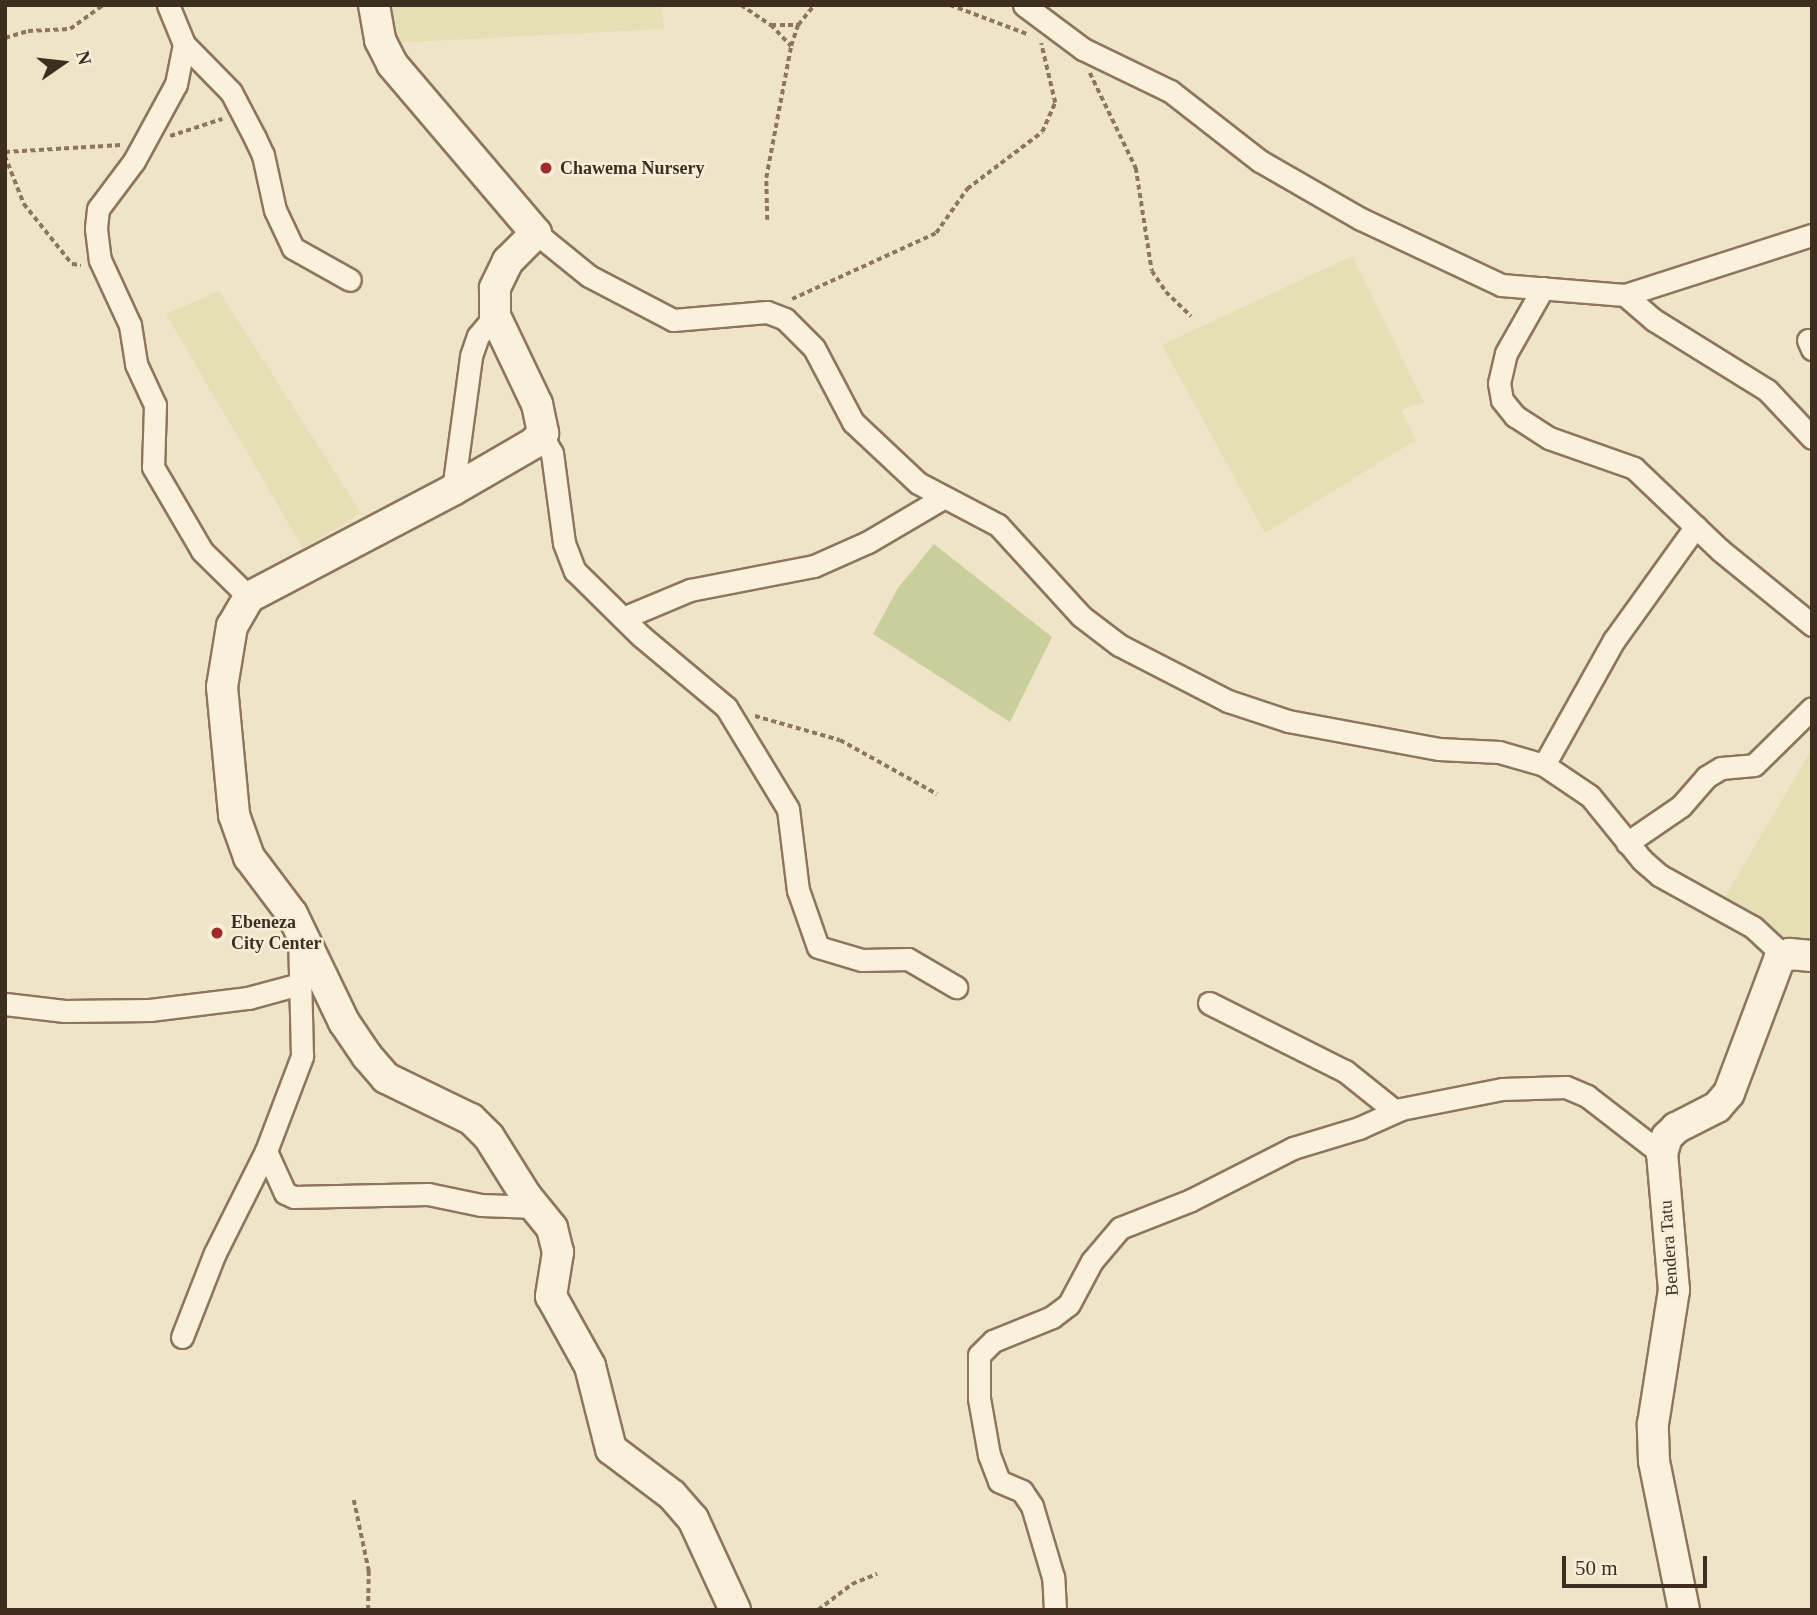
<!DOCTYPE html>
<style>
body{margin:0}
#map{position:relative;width:1817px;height:1615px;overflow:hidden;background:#f0e4c8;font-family:"Times New Roman",serif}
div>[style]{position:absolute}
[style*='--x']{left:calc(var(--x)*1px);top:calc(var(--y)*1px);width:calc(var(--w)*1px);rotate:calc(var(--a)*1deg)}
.farmland>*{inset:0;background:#e6deb5}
.green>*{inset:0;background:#c9cf9b}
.path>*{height:3.5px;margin-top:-1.75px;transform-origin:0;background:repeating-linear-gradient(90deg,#8d765c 0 5px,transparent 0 8.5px)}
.roads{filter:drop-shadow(2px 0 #8d765c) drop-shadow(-2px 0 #8d765c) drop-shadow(0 2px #8d765c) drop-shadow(0 -2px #8d765c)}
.street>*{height:21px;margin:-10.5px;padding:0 10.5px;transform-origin:10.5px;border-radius:10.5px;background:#faf1dc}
.secondary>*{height:30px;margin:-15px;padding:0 15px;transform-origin:15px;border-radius:15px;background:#faf1dc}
.dots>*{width:19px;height:19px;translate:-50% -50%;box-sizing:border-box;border:4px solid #f7eed8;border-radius:50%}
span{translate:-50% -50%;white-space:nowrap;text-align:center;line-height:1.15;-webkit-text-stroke:5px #f7eed8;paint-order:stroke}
.poi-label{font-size:18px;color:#3d2e20;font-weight:700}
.left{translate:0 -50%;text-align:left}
.street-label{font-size:18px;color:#3d2e20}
.frame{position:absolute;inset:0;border:7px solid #3d2e20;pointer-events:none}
.north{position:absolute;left:28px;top:28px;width:70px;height:70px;-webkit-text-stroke:5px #f7eed8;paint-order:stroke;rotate:76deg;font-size:19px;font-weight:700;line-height:28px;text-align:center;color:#3d2e20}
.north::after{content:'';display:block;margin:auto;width:24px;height:32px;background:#3d2e20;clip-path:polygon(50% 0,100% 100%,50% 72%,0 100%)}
.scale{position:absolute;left:1562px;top:1556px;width:145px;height:32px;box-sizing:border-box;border:4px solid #3d2e20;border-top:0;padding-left:9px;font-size:21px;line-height:24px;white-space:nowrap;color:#3d2e20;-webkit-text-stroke:5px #f7eed8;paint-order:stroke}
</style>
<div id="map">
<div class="farmland">
<div style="clip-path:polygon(381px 5px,661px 5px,664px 29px,391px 43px)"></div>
<div style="clip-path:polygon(1352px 256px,1424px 402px,1401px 410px,1416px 440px,1265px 533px,1162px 345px)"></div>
<div style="clip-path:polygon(219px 291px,361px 513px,303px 548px,166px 314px)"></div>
<div style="clip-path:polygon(1812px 749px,1812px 949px,1715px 914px)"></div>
</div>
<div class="green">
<div style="clip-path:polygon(934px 544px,1052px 637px,1010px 722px,873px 634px,898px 588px)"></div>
</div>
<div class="path">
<div style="--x:741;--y:5;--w:36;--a:34"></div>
<div style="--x:771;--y:25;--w:27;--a:0"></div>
<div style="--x:950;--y:5;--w:82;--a:20.6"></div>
<div style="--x:771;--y:25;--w:29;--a:46"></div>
<div style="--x:5;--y:38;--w:24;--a:-17"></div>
<div style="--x:28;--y:31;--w:42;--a:-2.7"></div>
<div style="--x:70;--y:29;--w:41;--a:-36"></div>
<div style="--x:1090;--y:73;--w:106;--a:64.2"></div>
<div style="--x:1136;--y:168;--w:104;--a:81.2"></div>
<div style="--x:1152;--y:271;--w:25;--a:56"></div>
<div style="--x:1166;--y:292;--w:35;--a:44"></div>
<div style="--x:170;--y:136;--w:55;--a:-18.1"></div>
<div style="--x:5;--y:152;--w:116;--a:-3.5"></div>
<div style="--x:5;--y:156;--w:52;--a:68.4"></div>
<div style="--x:24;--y:204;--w:77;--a:51.3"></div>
<div style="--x:72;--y:264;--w:9;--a:6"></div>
<div style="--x:767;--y:220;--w:42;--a:-91.4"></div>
<div style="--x:766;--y:178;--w:134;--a:-79.3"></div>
<div style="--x:791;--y:46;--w:22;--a:-72"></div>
<div style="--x:798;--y:25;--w:26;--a:-51"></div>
<div style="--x:792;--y:299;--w:158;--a:-24.6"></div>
<div style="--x:936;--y:233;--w:54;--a:-54.8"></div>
<div style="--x:967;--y:189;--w:94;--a:-37.2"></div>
<div style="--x:1042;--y:132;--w:32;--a:-66"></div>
<div style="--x:1055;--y:103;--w:61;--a:-103.3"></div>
<div style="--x:755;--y:716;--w:88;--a:15.8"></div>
<div style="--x:840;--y:740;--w:111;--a:29.1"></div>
<div style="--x:354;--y:1500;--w:73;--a:78.1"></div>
<div style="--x:369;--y:1571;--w:39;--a:91"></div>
<div style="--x:818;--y:1610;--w:43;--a:-37.4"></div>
<div style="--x:852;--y:1584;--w:27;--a:-22"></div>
</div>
<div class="roads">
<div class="street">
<div style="--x:168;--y:5;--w:42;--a:67.7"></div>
<div style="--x:184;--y:44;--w:67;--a:45.6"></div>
<div style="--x:231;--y:92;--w:52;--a:62.4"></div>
<div style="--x:255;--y:138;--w:19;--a:65"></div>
<div style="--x:263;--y:155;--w:56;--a:77.7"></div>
<div style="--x:275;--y:210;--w:42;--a:64.7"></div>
<div style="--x:293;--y:248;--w:65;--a:29.3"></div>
<div style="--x:1024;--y:5;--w:74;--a:36.7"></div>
<div style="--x:1083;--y:49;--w:97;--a:25.8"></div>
<div style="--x:1170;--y:91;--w:114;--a:37.9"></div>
<div style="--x:1260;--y:161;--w:116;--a:29.9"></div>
<div style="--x:1361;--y:219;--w:155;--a:25.2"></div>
<div style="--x:1501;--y:285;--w:124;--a:4.6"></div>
<div style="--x:1625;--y:295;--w:196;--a:-17.8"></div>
<div style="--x:184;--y:44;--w:41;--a:101.3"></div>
<div style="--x:176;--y:84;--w:88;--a:118.6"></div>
<div style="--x:134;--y:161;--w:60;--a:126.9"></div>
<div style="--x:98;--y:209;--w:20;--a:96"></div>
<div style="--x:96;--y:229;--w:31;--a:83"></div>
<div style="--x:100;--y:260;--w:72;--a:65.2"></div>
<div style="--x:130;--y:325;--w:39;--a:81"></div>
<div style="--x:136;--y:364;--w:45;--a:65.1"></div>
<div style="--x:155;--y:405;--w:62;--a:91.8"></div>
<div style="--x:153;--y:467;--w:97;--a:59.7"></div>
<div style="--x:202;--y:551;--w:66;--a:44.4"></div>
<div style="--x:536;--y:233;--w:68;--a:39.1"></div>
<div style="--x:589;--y:276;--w:95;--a:27.6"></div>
<div style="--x:673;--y:320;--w:94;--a:-4.9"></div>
<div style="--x:767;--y:312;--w:19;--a:21"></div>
<div style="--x:785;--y:319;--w:41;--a:45"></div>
<div style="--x:814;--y:348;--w:84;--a:62.2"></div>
<div style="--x:853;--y:422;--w:89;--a:43.2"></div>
<div style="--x:918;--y:483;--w:90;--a:27.7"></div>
<div style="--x:998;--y:525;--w:123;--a:47.6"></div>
<div style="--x:1081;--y:616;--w:48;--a:37.3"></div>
<div style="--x:1119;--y:645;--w:123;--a:27.2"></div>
<div style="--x:1228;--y:701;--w:63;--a:18.4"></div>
<div style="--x:1288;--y:721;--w:154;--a:10.5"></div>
<div style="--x:1439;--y:749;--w:60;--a:2.9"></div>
<div style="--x:1499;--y:752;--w:47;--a:16.1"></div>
<div style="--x:1544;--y:765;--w:55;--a:34"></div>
<div style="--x:1590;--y:796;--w:82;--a:50.9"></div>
<div style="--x:1642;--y:860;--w:23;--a:41"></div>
<div style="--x:1659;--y:875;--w:107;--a:29"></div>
<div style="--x:1753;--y:927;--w:41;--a:43"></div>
<div style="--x:1543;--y:288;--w:75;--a:119.6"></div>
<div style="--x:1506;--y:353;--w:31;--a:103"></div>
<div style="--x:1499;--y:383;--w:17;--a:80"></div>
<div style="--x:1502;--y:400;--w:21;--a:51"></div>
<div style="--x:1515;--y:416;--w:40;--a:32.9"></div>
<div style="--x:1549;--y:438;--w:90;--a:19.4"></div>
<div style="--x:1634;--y:468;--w:119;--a:43.6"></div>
<div style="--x:1720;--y:550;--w:119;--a:39.2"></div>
<div style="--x:1625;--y:295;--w:38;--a:41"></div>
<div style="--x:1654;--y:320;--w:133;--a:31.8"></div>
<div style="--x:1767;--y:390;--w:66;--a:46.8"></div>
<div style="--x:1808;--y:340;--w:10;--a:66"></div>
<div style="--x:542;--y:436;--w:20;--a:60"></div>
<div style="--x:552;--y:453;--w:91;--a:82.4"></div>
<div style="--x:564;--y:543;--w:30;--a:69"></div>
<div style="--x:575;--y:571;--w:93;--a:44.6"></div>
<div style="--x:641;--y:636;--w:111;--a:39.9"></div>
<div style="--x:726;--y:707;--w:119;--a:58.7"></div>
<div style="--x:788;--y:809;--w:82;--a:83"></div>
<div style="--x:798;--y:890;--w:60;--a:70.7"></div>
<div style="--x:818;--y:947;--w:46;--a:16.5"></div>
<div style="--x:862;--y:960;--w:46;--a:-1.2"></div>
<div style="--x:908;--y:959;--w:56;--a:30.3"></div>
<div style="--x:453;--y:490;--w:135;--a:-82.3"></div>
<div style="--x:471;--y:356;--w:21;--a:-71"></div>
<div style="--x:478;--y:336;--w:26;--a:-50"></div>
<div style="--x:623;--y:618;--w:73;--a:-22.7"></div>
<div style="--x:690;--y:590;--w:126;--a:-11"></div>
<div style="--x:814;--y:566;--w:59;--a:-24"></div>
<div style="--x:868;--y:542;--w:85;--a:-30.5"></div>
<div style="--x:1544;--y:765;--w:143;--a:-60.8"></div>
<div style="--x:1614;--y:640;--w:140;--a:-54.3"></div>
<div style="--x:1627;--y:843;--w:65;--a:-34.4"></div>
<div style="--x:1681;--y:806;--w:38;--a:-49"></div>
<div style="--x:1706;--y:777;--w:17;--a:-31"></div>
<div style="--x:1721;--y:768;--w:33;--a:-5"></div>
<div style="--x:1754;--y:765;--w:81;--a:-44.5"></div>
<div style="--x:1209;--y:1003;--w:152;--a:26.6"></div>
<div style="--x:1345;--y:1071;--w:64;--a:38.7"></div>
<div style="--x:5;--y:1004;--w:60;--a:6.7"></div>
<div style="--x:65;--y:1011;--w:85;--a:-0.7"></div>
<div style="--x:150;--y:1010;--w:99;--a:-7"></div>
<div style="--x:248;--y:998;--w:54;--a:-15.1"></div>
<div style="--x:266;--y:1151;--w:46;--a:65.7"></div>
<div style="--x:285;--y:1193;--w:10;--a:24"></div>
<div style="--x:294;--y:1197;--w:134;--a:-1.3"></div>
<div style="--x:428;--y:1194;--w:54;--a:11.7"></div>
<div style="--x:481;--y:1205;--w:55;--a:2.1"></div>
<div style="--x:182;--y:1337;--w:90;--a:-68.6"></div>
<div style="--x:215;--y:1253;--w:114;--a:-63.4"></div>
<div style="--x:266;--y:1151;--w:102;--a:-69.2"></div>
<div style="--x:302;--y:1056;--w:119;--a:-91.4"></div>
<div style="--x:1055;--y:1610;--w:33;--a:-93"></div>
<div style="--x:1053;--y:1577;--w:74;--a:-106.5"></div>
<div style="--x:1032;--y:1506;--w:18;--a:-124"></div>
<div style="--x:1022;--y:1491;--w:25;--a:-157"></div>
<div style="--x:999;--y:1481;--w:28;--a:-111"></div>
<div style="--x:989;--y:1455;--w:58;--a:-100"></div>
<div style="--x:979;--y:1398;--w:43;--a:-90"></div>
<div style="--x:979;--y:1355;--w:20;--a:-45"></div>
<div style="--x:993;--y:1341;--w:64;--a:-22.1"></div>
<div style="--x:1052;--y:1317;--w:21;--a:-37"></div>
<div style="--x:1069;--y:1304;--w:49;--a:-61.9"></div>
<div style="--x:1092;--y:1261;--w:43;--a:-49.7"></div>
<div style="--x:1120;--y:1228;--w:76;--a:-21.5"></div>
<div style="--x:1191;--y:1200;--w:114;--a:-27"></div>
<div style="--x:1293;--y:1148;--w:69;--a:-16.9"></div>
<div style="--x:1359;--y:1128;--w:46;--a:-24.3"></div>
<div style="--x:1401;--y:1109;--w:103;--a:-11.2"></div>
<div style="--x:1502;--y:1089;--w:64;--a:-1.8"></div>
<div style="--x:1566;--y:1087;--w:23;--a:23"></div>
<div style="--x:1587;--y:1096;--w:95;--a:37.7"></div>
</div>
<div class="secondary">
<div style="--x:374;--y:5;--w:36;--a:80"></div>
<div style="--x:380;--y:40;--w:27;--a:63"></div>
<div style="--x:392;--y:64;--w:222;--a:49.6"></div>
<div style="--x:536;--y:233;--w:40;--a:135"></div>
<div style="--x:508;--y:261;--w:30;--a:116"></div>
<div style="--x:495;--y:288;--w:28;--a:90"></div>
<div style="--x:495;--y:316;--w:98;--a:64.5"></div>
<div style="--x:537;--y:404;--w:30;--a:78"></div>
<div style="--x:543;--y:433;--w:13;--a:132"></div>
<div style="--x:534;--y:443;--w:94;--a:149.9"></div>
<div style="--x:453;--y:490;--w:230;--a:152.3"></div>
<div style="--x:249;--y:597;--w:34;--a:120"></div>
<div style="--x:232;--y:626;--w:62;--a:99.3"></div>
<div style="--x:222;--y:687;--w:129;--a:84.6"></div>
<div style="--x:234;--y:815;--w:45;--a:70.3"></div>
<div style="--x:249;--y:857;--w:71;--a:53"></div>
<div style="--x:292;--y:914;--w:120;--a:64.3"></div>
<div style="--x:344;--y:1022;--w:41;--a:55.9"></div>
<div style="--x:367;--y:1056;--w:29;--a:49"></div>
<div style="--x:386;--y:1078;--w:94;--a:25.8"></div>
<div style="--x:471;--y:1119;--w:25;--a:45"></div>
<div style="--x:489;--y:1137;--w:70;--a:57.9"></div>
<div style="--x:526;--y:1196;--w:41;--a:50.9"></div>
<div style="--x:552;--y:1228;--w:25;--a:76"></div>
<div style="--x:558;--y:1252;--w:45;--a:99"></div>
<div style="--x:551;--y:1296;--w:80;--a:60.9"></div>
<div style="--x:590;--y:1366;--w:86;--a:75.8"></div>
<div style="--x:611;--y:1449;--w:76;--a:37"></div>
<div style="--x:672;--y:1495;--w:32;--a:49"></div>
<div style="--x:693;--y:1519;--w:100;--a:65.2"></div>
<div style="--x:1684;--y:1610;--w:152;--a:-101.4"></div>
<div style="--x:1654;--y:1461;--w:37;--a:-92"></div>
<div style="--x:1653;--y:1424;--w:136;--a:-81.1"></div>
<div style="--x:1674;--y:1290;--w:137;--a:-95"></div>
<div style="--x:1662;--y:1154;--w:18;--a:-74"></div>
<div style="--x:1667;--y:1137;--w:13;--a:-45"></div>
<div style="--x:1676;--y:1128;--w:46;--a:-27.1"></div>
<div style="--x:1717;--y:1107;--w:18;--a:-49"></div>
<div style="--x:1729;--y:1093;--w:142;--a:-69.4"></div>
<div style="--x:1779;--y:960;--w:12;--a:-31"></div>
<div style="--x:1789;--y:954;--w:23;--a:5"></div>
</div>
</div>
<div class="dots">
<div style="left:546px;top:168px;background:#9e2a2b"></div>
<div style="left:217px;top:933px;background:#9e2a2b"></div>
</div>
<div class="poi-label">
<span class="left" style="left:560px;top:168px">Chawema Nursery</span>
<span class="left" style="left:231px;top:933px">Ebeneza<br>City Center</span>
</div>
<div class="street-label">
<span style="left:1669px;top:1248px;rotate:-94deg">Bendera Tatu</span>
</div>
<div class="frame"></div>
<div class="north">N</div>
<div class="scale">50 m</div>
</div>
